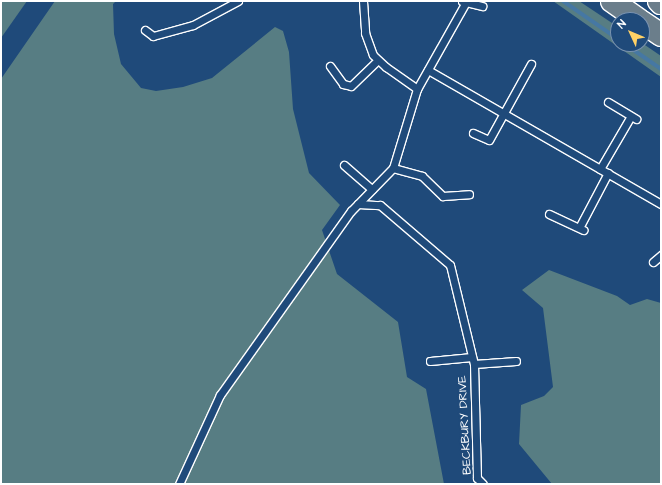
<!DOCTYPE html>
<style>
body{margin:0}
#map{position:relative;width:662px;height:485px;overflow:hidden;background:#1f4a7a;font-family:"Architects Daughter",sans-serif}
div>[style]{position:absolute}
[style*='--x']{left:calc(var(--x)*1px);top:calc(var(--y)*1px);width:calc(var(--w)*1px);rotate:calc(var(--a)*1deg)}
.green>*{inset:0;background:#577d83}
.stream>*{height:4px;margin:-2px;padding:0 2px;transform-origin:2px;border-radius:2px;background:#4678a3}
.roads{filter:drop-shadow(1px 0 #fff) drop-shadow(-1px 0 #fff) drop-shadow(0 1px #fff) drop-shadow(0 -1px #fff)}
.service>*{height:7px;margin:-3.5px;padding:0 3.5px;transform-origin:3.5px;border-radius:3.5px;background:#1f4a7a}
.trunk>*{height:22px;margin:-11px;padding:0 11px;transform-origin:11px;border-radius:11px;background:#6b7e8b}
span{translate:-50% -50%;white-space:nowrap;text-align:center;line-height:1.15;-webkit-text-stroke:4px #1f4a7a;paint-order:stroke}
.street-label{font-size:12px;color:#fff}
.frame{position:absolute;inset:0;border:2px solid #fff;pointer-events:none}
.north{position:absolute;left:610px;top:12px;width:40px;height:40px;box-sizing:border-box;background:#1f4a7a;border:1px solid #7992af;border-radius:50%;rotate:314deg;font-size:11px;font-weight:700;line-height:16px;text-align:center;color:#fff}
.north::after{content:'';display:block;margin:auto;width:14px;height:18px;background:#ffd166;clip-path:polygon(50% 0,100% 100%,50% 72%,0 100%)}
</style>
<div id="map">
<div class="green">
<div style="clip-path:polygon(1px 1px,27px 1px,1px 38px)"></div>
<div style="clip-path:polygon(55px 1px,116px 1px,113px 4px,114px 34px,121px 64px,141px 88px,156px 91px,183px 87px,212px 78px,275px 27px,283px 31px,289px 52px,293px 109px,309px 173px,340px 205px,322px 230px,337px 274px,398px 322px,407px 377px,426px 389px,444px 484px,1px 484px,1px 79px)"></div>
<div style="clip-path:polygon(553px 1px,579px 1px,618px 27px,618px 44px,642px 43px,661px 56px,661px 77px)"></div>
<div style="clip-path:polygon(549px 270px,617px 296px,630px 305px,647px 299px,661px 303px,661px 484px,552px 484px,519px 444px,521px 405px,544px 396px,553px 387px,543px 308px,522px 290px)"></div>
</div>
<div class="stream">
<div style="--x:563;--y:1;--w:67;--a:34.6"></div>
<div style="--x:625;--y:44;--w:44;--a:34.8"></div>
</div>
<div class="roads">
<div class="service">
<div style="--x:363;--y:1;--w:32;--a:86"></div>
<div style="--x:365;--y:33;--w:23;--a:70"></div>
<div style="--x:373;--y:55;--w:18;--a:43"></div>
<div style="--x:386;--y:67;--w:38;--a:35"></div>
<div style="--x:462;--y:1;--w:21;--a:14"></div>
<div style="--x:145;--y:30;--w:10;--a:37"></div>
<div style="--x:153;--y:36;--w:41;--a:-15.4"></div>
<div style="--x:193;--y:25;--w:51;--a:-28.1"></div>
<div style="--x:330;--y:66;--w:22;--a:54"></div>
<div style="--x:343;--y:84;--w:8;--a:14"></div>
<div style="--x:351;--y:86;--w:37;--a:-44"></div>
<div style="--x:428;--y:70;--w:269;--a:29.9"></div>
<div style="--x:608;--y:102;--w:33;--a:31"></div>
<div style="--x:473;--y:133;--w:17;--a:24"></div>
<div style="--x:489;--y:140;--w:87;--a:-61.1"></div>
<div style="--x:344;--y:165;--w:37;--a:41"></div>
<div style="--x:393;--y:168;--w:30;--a:15"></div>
<div style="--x:422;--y:176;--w:29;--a:44"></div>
<div style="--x:443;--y:196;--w:26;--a:-4"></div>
<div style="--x:600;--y:169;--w:61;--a:-59.7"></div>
<div style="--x:358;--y:204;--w:22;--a:3"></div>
<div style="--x:380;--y:205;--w:92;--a:40.6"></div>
<div style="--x:450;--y:265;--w:102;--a:76.4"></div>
<div style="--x:474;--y:364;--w:114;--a:88.5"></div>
<div style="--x:477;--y:478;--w:8;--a:45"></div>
<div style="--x:549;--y:214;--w:38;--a:25"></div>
<div style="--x:580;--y:226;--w:60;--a:-62.2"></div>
<div style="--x:653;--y:262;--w:11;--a:-41"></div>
<div style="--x:430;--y:361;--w:42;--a:-5.4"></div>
<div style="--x:474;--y:364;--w:42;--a:-4.1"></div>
<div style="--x:179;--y:484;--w:98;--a:-65.3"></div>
<div style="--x:220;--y:395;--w:226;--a:-54.6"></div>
<div style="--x:351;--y:211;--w:60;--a:-45.7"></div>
<div style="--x:393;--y:168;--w:83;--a:-73.1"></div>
<div style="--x:417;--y:89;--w:100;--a:-60.6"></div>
</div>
<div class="trunk">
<div style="--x:612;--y:1;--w:33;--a:35"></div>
<div style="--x:659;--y:1;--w:3;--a:45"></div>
<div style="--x:642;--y:22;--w:23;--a:34"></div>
</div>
</div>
<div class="street-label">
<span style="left:465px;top:425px;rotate:-93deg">BECKBURY DRIVE</span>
</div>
<div class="frame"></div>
<div class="north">N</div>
</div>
